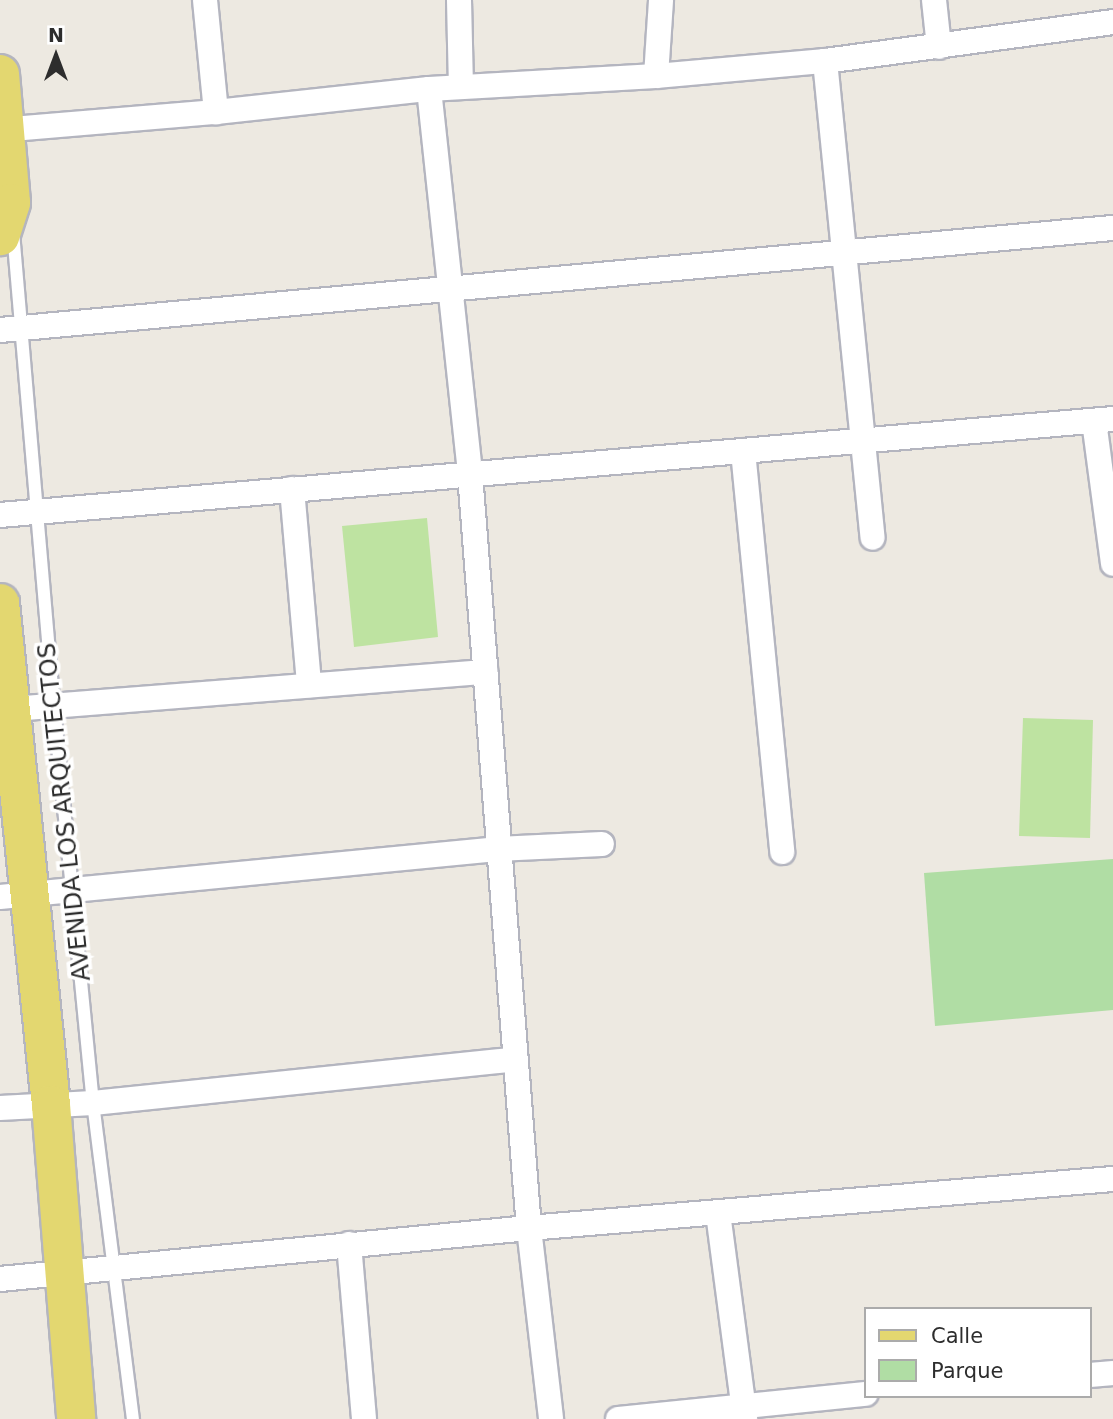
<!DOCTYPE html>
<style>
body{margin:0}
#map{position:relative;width:1113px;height:1419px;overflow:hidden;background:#ede9e1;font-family:"DejaVu Sans",sans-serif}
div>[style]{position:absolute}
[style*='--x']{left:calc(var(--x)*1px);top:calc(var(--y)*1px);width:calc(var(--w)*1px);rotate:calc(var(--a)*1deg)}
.green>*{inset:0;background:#b0dda4}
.pitch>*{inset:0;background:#bee3a1}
.roads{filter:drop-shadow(2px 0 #b4b5bf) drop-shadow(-2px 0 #b4b5bf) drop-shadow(0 2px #b4b5bf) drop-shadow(0 -2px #b4b5bf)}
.lane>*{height:12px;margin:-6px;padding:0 6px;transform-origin:6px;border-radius:6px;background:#fff}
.street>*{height:24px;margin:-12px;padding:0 12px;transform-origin:12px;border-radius:12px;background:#fff}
.primary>*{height:38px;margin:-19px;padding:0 19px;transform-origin:19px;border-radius:19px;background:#e3d770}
span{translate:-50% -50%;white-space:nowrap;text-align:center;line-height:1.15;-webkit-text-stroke:7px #fff;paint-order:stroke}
.street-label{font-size:24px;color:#2d2d2d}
.legend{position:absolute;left:864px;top:1307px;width:228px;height:91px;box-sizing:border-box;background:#fff;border:2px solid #ababab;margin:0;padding:9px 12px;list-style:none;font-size:21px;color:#2d2d2d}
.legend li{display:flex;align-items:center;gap:14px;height:35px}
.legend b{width:35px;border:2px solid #ababab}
.north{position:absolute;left:21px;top:21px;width:70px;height:70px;-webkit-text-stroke:5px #fff;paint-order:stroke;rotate:0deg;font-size:19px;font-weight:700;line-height:28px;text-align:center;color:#2d2d2d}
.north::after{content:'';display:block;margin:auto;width:24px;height:32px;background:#2d2d2d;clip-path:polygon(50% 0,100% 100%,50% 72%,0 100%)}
</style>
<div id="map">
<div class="green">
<div style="clip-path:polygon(1113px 859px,1113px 1010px,935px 1026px,924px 873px)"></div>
</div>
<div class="pitch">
<div style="clip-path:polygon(427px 518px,438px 637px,354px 647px,342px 526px)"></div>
<div style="clip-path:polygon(1023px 718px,1093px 720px,1090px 838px,1019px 836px)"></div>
</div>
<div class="roads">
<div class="lane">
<div style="--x:13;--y:232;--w:476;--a:85.1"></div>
<div style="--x:54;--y:706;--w:399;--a:84.4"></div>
<div style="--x:93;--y:1103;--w:319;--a:82.8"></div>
</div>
<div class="street">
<div style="--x:205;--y:0;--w:113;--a:84.4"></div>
<div style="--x:459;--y:0;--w:87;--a:88.7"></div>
<div style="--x:934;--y:0;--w:47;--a:83.9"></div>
<div style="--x:825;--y:61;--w:479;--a:84.3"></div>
<div style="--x:656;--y:76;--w:76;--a:-86.2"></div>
<div style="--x:429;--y:89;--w:387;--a:83.9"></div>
<div style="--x:470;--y:474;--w:756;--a:85.53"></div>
<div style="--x:529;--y:1228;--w:192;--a:83.4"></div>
<div style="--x:0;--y:130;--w:217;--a:-4.8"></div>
<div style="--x:216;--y:112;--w:214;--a:-6.2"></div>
<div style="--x:429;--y:89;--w:227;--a:-3.3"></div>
<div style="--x:656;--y:76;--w:170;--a:-5.1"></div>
<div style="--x:825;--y:61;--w:291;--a:-7.7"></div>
<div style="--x:0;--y:330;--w:1118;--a:-5.24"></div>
<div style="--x:1094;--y:421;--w:144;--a:82.4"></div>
<div style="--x:743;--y:451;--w:403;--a:84.4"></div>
<div style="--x:292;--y:489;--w:197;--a:85"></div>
<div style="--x:0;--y:515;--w:1117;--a:-4.93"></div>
<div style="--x:0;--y:710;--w:487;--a:-4.5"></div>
<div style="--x:0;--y:897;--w:499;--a:-5.5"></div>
<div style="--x:497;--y:849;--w:105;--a:-2.7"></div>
<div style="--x:0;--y:1108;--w:93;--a:-3.1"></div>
<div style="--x:93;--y:1103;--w:425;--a:-5.9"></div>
<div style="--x:718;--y:1213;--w:208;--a:82.5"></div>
<div style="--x:349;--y:1244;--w:176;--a:85.1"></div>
<div style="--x:0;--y:1279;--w:531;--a:-5.51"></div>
<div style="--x:529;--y:1228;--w:586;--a:-4.8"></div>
<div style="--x:1090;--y:1375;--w:23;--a:-5"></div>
<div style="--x:618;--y:1419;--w:249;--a:-5.8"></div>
</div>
<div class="primary">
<div style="--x:0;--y:74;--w:129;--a:85.1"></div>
<div style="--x:11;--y:203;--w:35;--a:108"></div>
<div style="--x:0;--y:603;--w:505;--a:84.2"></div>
<div style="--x:51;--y:1105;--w:315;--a:85.4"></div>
</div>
</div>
<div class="street-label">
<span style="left:65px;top:812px;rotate:-96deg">AVENIDA LOS ARQUITECTOS</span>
</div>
<ul class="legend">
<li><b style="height:9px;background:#e3d770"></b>Calle</li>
<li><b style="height:19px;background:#b0dda4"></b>Parque</li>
</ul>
<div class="north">N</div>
</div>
